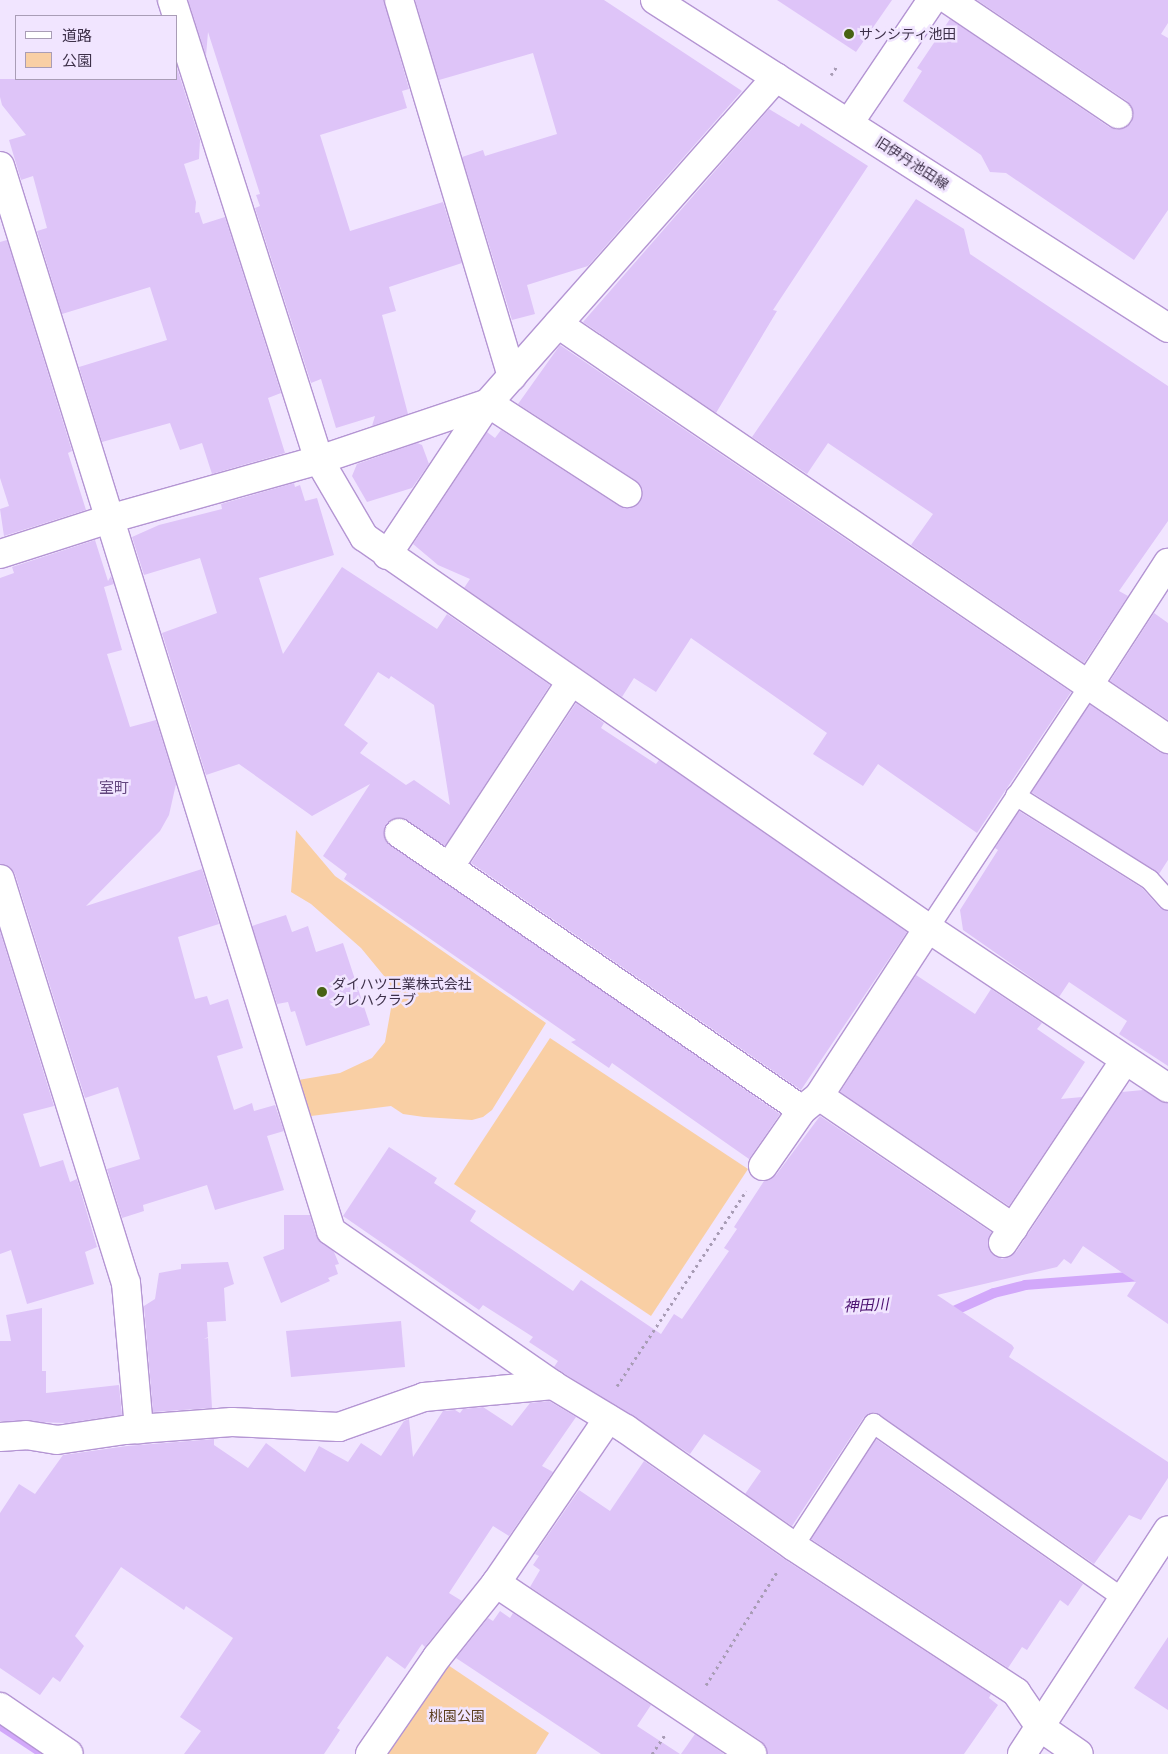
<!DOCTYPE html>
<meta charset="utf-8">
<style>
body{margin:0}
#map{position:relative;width:1168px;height:1754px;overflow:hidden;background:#f1e5ff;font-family:Cabin,"Noto Sans JP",sans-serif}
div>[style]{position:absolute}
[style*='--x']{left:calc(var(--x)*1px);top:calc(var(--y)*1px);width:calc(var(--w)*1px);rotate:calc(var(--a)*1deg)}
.green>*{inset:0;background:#f9cfa4}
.stream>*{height:10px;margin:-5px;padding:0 5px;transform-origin:5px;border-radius:5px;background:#d2a8fa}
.building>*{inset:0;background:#dec4f8}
.path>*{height:3px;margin-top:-1.5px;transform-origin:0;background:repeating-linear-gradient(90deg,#a89cb5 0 2.5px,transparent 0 6.5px)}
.roads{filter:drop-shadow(1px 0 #b495d3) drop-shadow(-1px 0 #b495d3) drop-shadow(0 1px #b495d3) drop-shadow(0 -1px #b495d3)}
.service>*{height:19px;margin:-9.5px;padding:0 9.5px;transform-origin:9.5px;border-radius:9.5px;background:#fff}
.minor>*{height:28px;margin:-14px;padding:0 14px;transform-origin:14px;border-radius:14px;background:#fff}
.tertiary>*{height:28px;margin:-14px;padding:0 14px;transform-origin:14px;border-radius:14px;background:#fff}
.dots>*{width:14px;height:14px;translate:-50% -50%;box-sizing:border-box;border:2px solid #f1e5ff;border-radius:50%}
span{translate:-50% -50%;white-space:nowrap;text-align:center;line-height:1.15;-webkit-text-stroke:5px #f1e5ff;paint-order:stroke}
.poi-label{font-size:14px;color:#3d3049}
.left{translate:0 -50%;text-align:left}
.street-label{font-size:14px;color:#3d3049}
.park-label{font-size:14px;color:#5c3f20}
.neighbourhood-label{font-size:15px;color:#63467e}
.water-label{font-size:15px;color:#4a0f6f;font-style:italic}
.legend{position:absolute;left:15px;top:15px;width:162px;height:65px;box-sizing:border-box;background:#f1e5ff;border:1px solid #a99db6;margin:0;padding:6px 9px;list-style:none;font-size:15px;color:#3d3049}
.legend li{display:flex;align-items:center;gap:10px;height:25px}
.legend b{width:25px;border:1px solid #a99db6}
</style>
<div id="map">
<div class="green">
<div style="clip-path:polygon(296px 830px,335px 876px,546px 1023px,492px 1110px,483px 1117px,472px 1120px,424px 1117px,403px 1114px,391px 1106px,311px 1116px,298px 1080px,340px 1073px,372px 1058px,385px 1042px,393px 997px,389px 982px,361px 948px,311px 904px,291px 892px)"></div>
<div style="clip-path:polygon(550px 1038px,748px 1169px,651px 1316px,454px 1184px)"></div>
<div style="clip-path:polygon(445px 1663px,549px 1733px,536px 1754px,386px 1754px)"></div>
</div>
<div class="stream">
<div style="--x:947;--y:1314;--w:51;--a:-24.1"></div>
<div style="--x:994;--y:1293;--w:32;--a:-14"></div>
<div style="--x:1025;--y:1285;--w:143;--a:-4.4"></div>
<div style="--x:0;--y:1725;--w:45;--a:33.3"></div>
</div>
<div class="building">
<div style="clip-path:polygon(188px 0,384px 0,409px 89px,402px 91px,407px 108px,320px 135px,350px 231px,443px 202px,462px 263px,389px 287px,396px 311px,382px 315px,408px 414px,372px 426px,375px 416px,336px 428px,321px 379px,311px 383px,255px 208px,260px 206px,256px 195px,260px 194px,208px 32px,206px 56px)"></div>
<div style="clip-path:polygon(415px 0,604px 0,742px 91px,588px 266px,527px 285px,535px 314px,512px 320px,462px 157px,483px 150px,485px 156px,557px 134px,533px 53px,439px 80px)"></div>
<div style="clip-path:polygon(777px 0,892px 0,856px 52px)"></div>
<div style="clip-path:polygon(977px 0,1168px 0,1168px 23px,1161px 34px,1168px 38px,1168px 210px,1134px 260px,1006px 173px,990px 172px,981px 155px,903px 101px,922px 71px,917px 68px,950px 19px,1109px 127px,1117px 130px,1131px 123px,1134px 115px,1127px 101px)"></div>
<div style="clip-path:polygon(176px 65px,200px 140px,199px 159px,184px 164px,196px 202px,195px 213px,199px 212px,203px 224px,225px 217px,281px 393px,268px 398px,285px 453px,212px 474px,202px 443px,180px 450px,170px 423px,102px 442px,79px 367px,167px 340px,150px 287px,62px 314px,37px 231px,47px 228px,33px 176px,21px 180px,9px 140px,26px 135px,2px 105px,0 97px,0 79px,176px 79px)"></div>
<div style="clip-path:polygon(769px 109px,799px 127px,801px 123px,868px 166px,773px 310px,777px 311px,716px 413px,583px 322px)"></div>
<div style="clip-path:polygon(916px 199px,964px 229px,970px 254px,1168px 386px,1168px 521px,1119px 591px,1128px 596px,1084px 663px,911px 545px,933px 514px,828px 443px,807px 474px,752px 437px)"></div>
<div style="clip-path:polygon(7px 240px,72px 451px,68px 453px,86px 510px,4px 536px,0 509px,9px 506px,0 478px,0 242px)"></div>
<div style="clip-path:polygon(560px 345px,1071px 692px,977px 833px,878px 764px,863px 786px,813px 754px,827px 733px,691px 638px,656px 692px,634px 678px,622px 697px,464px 588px,470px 579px,438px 565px,413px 544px,487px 432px,495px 438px,501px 430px,619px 506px,634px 507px,640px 502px,643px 493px,635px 480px,518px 404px)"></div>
<div style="clip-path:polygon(417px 443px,422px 445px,429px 464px,412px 488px,367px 502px,352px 476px,357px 464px)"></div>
<div style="clip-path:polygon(evenodd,294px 483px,295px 487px,300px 485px,305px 501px,317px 498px,334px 555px,259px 578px,283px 654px,342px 567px,437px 629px,447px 614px,550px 685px,445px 846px,401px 818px,386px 825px,385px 840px,780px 1114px,749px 1159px,612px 1063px,609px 1068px,571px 1042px,576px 1040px,344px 879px,347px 874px,323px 856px,370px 784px,312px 816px,239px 764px,206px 775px,162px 633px,217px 613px,200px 558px,144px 575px,132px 537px,159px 525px,222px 509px,221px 504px,294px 483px,378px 672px,389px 679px,391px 676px,434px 705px,450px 805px,414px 780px,406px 785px,360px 753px,368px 743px,344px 725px,378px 672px)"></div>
<div style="clip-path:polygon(95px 540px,108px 581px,111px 576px,114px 584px,104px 587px,122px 650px,107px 654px,130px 727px,156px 720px,176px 784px,169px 815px,160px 831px,86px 906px,202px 869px,219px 924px,178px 937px,195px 999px,207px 996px,210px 1005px,228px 999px,243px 1048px,217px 1056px,234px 1110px,252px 1103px,254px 1111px,275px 1105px,284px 1131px,267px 1136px,284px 1190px,215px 1210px,207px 1185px,143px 1205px,144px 1211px,122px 1218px,107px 1169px,140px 1159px,118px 1087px,85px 1098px,15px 874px,10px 867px,0 864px,0 578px,14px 573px,12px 567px)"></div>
<div style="clip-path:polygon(1154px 613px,1168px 623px,1168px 720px,1110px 681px)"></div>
<div style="clip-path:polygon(576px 703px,604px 723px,601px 728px,656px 764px,659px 760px,907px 932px,801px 1090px,471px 863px)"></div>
<div style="clip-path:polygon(1089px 704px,1159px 752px,1168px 754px,1168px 860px,1159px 874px,1031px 792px)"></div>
<div style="clip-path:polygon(1019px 811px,1142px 888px,1160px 908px,1168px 911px,1168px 1066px,1119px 1034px,1127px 1021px,1069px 982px,1059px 997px,963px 930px,960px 910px,998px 850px,995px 848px)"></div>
<div style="clip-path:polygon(286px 915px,292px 932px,308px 926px,316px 952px,343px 943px,370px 1025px,306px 1046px,295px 1011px,291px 1012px,288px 1002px,277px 1004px,252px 926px)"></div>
<div style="clip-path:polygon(0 931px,54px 1106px,23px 1114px,40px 1167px,63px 1160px,70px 1182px,77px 1179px,97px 1247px,85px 1252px,94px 1284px,27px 1304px,11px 1250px,0 1254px)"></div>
<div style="clip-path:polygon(916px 975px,975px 1014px,991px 989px,1042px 1023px,1037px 1029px,1085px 1062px,1061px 1099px,1082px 1097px,1009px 1206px,840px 1092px)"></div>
<div style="clip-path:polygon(1143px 1090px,1168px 1103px,1168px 1324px,1127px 1296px,1136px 1282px,1083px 1246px,1071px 1264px,1064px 1259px,1057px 1267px,937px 1295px,1012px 1345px,1014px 1348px,1009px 1357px,1168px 1462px,1168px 1478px,1141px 1520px,1129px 1515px,1094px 1564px,874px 1412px,864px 1417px,792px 1526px,745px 1494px,761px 1471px,704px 1434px,690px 1454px,554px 1367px,558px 1361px,529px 1342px,533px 1337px,483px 1305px,479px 1310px,343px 1216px,389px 1147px,437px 1178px,434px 1183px,476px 1211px,470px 1221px,573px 1291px,581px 1280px,661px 1334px,674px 1314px,682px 1319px,729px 1251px,724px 1248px,737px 1229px,734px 1227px,764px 1181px,776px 1175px,820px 1116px,991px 1232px,989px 1249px,1002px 1259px,1016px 1252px,1122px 1092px)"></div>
<div style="clip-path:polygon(284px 1215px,310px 1215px,316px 1236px,334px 1252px,339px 1264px,335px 1265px,338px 1274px,328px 1278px,330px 1281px,281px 1303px,263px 1257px,284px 1249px)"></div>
<div style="clip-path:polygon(228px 1262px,234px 1284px,224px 1288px,226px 1321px,207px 1322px,208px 1337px,204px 1339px,208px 1338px,212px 1408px,153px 1412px,144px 1306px,155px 1299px,159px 1273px,181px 1269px,181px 1264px)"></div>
<div style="clip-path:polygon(42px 1308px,42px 1371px,46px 1371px,46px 1393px,119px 1385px,122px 1415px,67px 1423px,0 1421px,0 1341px,11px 1341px,6px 1315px)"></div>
<div style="clip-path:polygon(401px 1321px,405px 1367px,291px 1377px,286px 1331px)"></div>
<div style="clip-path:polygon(549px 1401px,576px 1417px,542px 1466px,553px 1472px,509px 1536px,493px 1526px,449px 1593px,462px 1601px,425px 1647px,422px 1644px,405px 1669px,387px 1656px,337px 1728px,340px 1730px,324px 1754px,184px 1754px,201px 1731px,180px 1717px,233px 1638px,186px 1606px,184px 1610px,121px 1567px,75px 1636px,84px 1646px,60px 1682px,53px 1677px,40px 1695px,0 1668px,0 1513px,19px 1484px,35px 1494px,63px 1455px,127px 1446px,214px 1439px,214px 1445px,248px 1468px,266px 1443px,305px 1472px,319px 1446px,348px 1462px,361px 1443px,381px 1456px,404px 1421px,409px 1419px,413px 1457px,443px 1411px,455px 1410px,460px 1413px,463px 1409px,483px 1407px,512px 1426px,530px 1403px)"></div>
<div style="clip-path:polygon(876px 1439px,1083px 1584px,1068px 1606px,1060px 1600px,1027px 1650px,1022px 1647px,1008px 1668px,811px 1539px)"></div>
<div style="clip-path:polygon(644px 1461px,784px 1559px,991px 1694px,989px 1698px,998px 1705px,964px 1754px,767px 1754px,761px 1741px,530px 1587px,540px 1570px,533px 1565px,539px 1556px,535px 1554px,579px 1490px,610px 1511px)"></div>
<div style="clip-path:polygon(500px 1611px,510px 1618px,513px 1613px,651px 1705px,637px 1726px,680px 1754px,601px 1754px,456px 1658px,488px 1618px,493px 1621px)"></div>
<div style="clip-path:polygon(1168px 1637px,1168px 1710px,1134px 1688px)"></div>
<div style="clip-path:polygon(695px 1734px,724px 1754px,681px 1754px)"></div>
</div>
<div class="path">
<div style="--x:831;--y:75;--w:11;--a:-56"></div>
<div style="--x:617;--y:1386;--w:234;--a:-56.5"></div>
<div style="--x:706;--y:1685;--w:133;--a:-57.9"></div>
<div style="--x:652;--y:1754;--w:23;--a:-56"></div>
</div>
<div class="roads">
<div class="service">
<div style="--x:1015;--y:795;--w:158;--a:32.1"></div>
<div style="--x:1149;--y:879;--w:28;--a:48"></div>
<div style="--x:928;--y:928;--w:290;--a:-56.5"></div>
<div style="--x:793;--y:1546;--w:147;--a:-57"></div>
<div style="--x:873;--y:1423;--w:305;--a:35"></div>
</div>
<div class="minor">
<div style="--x:172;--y:0;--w:483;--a:72.3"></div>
<div style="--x:319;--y:460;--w:89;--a:59.7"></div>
<div style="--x:364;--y:537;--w:686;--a:34.73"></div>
<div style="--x:928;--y:928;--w:288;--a:33.7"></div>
<div style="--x:399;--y:0;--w:393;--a:73.3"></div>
<div style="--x:949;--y:0;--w:204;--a:34"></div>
<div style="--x:0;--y:166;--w:1115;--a:72.73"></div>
<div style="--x:331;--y:1231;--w:270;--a:34.7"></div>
<div style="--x:553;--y:1385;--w:85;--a:31.1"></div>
<div style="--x:626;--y:1429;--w:204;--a:35"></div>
<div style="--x:793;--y:1546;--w:267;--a:33.2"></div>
<div style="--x:1016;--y:1692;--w:42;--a:55.6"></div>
<div style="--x:558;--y:324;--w:738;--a:34.23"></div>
<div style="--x:0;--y:554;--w:114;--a:-17.8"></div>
<div style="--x:109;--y:519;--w:218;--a:-15.7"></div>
<div style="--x:319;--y:460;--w:178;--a:-18.6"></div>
<div style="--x:488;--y:403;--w:166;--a:32.9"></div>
<div style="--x:387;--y:555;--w:182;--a:-56.4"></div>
<div style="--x:488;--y:403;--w:435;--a:-48.5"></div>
<div style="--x:1088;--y:686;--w:147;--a:-57"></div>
<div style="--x:399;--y:833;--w:489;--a:34.5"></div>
<div style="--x:450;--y:866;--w:220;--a:-56.7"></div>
<div style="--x:0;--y:879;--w:423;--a:72.7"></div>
<div style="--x:126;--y:1283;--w:147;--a:84.9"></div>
<div style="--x:819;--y:1096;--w:235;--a:34.2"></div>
<div style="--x:763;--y:1166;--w:68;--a:-55.1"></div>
<div style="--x:802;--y:1110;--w:22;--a:-39"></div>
<div style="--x:819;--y:1096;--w:200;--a:-57"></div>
<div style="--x:1003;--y:1243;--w:220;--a:-56.3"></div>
<div style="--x:0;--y:1437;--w:26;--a:-4"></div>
<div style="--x:26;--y:1435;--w:31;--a:9"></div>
<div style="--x:57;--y:1440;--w:69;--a:-8.4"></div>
<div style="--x:125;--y:1430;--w:107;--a:-4.3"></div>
<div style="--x:232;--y:1422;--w:107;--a:2.7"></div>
<div style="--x:339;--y:1427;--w:90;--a:-19.4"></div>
<div style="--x:424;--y:1397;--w:130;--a:-5.3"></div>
<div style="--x:496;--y:1583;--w:308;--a:33.7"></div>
<div style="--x:0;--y:1707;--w:83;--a:34.3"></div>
<div style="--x:370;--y:1754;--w:118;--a:-55.4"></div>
<div style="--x:437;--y:1657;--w:95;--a:-51.4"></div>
<div style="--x:496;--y:1583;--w:199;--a:-55.7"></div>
</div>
<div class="tertiary">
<div style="--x:655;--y:0;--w:609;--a:32.59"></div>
<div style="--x:849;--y:123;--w:148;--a:-56"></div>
<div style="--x:1040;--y:1727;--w:47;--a:34.7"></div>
<div style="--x:1022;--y:1754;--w:267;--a:-56.9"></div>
</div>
</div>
<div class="dots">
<div style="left:849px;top:34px;background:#476213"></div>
<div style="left:322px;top:992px;background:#476213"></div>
</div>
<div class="poi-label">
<span class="left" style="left:859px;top:34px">サンシティ池田</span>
<span class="left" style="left:332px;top:992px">ダイハツ工業株式会社<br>クレハクラブ</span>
</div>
<div class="street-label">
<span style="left:912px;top:163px;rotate:33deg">旧伊丹池田線</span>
</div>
<div class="park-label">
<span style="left:457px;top:1716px">桃園公園</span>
</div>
<div class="neighbourhood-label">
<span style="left:114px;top:789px">室町</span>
</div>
<div class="water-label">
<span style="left:866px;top:1306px;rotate:-3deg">神田川</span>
</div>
<ul class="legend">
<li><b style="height:6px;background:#fff"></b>道路</li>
<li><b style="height:14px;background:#f9cfa4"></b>公園</li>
</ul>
</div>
